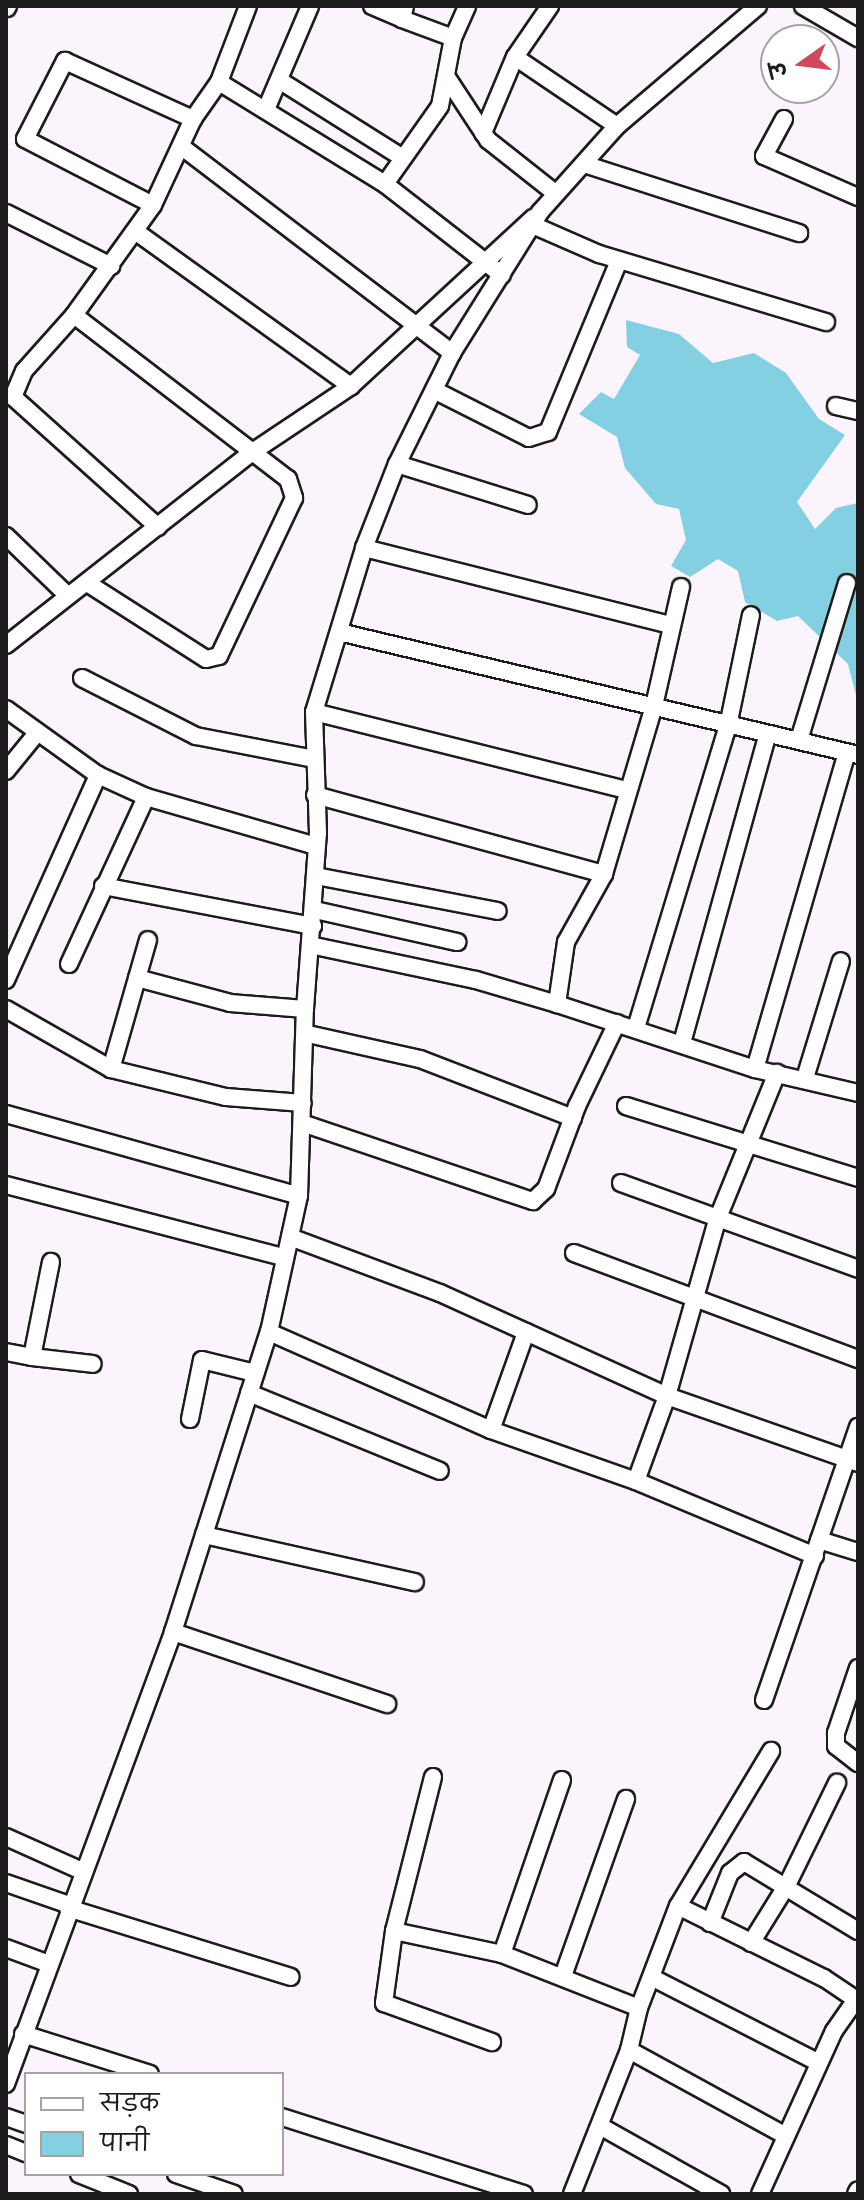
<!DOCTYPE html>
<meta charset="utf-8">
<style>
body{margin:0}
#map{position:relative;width:864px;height:2200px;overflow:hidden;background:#fbf4fc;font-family:"Shantell Sans","Playpen Sans Deva",sans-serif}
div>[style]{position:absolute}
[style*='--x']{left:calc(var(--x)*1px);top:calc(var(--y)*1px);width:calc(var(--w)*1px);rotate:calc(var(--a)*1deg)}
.water>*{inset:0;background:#83d0e2}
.roads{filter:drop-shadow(2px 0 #1c1c1c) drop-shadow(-2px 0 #1c1c1c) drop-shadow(0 2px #1c1c1c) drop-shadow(0 -2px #1c1c1c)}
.street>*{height:16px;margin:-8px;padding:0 8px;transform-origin:8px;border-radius:8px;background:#fff}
span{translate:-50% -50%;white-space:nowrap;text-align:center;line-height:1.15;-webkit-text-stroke:8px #fff;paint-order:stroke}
.frame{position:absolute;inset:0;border:8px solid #1c1c1c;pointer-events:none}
.legend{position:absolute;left:24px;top:2072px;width:260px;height:104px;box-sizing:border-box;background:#fff;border:2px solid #a4a4a4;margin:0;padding:10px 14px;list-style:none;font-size:24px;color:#1c1c1c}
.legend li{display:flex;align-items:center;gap:16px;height:40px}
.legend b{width:40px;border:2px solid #a4a4a4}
.north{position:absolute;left:760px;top:24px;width:80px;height:80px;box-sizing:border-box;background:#fff;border:2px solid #a4a4a4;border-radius:50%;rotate:256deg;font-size:22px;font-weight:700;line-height:32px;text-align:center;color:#1c1c1c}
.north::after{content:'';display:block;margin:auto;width:28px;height:36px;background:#d1495b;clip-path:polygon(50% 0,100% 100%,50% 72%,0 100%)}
</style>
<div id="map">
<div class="water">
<div style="clip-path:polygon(626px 320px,679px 334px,713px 363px,754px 353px,786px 373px,819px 419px,845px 435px,797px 502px,815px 529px,836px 508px,858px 503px,858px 703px,848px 664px,798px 616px,777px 621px,745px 602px,738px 571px,718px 559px,690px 577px,671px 566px,686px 540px,679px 509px,656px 504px,625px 468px,617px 437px,579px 414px,601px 392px,614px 399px,640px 355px,627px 347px)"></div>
</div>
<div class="roads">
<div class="street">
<div style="--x:248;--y:6;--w:81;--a:110.9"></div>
<div style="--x:219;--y:82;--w:195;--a:31.6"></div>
<div style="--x:385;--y:184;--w:148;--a:37.9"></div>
<div style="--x:372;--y:6;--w:33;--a:23"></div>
<div style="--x:402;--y:19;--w:13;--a:-77"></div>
<div style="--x:803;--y:6;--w:64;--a:30.2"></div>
<div style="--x:7;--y:8;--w:2;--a:-63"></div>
<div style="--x:402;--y:19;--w:54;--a:20.4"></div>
<div style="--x:515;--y:57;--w:123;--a:34.1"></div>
<div style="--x:446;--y:76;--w:77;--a:56.7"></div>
<div style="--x:488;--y:140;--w:85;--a:38.3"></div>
<div style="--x:279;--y:80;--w:146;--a:32.2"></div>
<div style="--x:267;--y:107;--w:110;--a:-66.9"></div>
<div style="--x:784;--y:119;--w:42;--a:118.4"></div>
<div style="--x:764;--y:156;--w:103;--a:23.6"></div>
<div style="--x:483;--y:133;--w:82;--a:-67.2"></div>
<div style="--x:515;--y:57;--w:62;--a:-55.5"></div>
<div style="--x:182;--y:147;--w:340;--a:37.3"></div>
<div style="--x:587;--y:165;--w:223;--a:17.8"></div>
<div style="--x:385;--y:184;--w:95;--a:-54.8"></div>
<div style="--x:440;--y:106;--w:69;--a:-79.2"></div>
<div style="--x:453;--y:38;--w:35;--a:-66"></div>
<div style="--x:153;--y:205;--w:144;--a:-152.7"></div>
<div style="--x:25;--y:139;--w:88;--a:-62.9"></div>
<div style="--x:65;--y:61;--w:141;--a:24.4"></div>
<div style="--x:6;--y:213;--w:118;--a:26.8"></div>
<div style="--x:535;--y:226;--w:70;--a:23.6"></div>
<div style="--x:599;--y:254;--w:237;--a:16.7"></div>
<div style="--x:135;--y:231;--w:266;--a:35.7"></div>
<div style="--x:74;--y:315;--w:270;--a:37.5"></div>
<div style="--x:288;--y:479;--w:20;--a:72"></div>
<div style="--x:294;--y:498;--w:175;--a:115.4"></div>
<div style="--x:219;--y:656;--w:13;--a:167"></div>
<div style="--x:206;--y:659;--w:141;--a:-147.4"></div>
<div style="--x:434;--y:390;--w:106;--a:26.8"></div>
<div style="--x:529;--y:438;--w:20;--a:-18"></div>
<div style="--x:548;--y:432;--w:185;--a:-67.5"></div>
<div style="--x:836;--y:406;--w:23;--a:13"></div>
<div style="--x:397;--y:464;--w:137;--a:17.4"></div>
<div style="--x:158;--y:527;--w:195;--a:-138.1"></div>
<div style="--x:13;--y:397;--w:28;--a:-67"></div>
<div style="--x:24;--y:371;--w:75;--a:-48.2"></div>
<div style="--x:74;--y:315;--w:135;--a:-54.3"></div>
<div style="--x:153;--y:205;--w:95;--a:-65.1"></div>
<div style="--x:193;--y:119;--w:45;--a:-54.9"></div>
<div style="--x:6;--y:536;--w:85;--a:44"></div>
<div style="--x:364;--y:548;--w:317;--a:14.1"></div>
<div style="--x:681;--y:587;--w:122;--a:102.8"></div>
<div style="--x:654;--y:706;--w:175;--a:106.6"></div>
<div style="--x:604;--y:874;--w:78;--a:119.2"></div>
<div style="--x:566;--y:942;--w:63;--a:98.3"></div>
<div style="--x:557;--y:1004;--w:208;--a:18.2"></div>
<div style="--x:755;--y:1069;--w:106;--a:13.1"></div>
<div style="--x:339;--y:632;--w:533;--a:13.33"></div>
<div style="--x:6;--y:645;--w:311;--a:-38.1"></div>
<div style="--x:251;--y:453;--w:120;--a:-33.8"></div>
<div style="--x:351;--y:386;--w:248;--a:-42.7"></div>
<div style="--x:82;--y:678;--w:128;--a:27"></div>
<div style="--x:196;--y:736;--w:120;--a:11"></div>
<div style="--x:6;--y:709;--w:113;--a:35.7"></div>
<div style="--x:98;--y:775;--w:53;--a:24.6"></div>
<div style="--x:146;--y:797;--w:177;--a:16.1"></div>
<div style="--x:314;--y:712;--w:323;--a:14"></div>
<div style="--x:799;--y:740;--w:164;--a:-73"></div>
<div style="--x:6;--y:771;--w:49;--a:-50.8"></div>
<div style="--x:315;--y:795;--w:300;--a:15.3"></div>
<div style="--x:316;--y:876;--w:185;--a:10.9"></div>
<div style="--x:103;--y:886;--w:214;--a:10.8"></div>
<div style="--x:315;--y:910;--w:146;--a:12.7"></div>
<div style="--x:310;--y:945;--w:170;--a:11.9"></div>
<div style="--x:476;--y:980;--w:84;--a:16.5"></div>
<div style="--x:69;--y:964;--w:184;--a:-65.2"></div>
<div style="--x:137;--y:978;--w:96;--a:15"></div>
<div style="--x:230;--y:1003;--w:75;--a:4.6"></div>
<div style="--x:6;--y:980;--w:225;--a:-65.8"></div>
<div style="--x:6;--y:1009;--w:121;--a:29.7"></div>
<div style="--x:111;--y:1069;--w:118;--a:13.7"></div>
<div style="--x:226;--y:1097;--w:77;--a:4.5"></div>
<div style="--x:636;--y:1028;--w:316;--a:-73.1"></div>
<div style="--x:728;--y:726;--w:113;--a:-78.3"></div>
<div style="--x:308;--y:1034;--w:115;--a:12.6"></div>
<div style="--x:420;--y:1059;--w:164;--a:21.1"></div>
<div style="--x:682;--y:1043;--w:319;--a:-74.5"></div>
<div style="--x:111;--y:1069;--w:134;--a:-74"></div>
<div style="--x:755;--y:1069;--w:329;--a:-73.8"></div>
<div style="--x:805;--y:1078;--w:122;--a:-72.9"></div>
<div style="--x:626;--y:1106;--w:243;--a:17.2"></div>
<div style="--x:6;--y:1114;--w:304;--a:15.6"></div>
<div style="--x:302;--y:1123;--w:244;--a:18.7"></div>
<div style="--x:533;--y:1201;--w:18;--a:-43"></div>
<div style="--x:546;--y:1189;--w:89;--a:-69.5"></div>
<div style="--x:577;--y:1106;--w:92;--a:-64.3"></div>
<div style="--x:621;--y:1183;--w:252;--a:19.9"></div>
<div style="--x:6;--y:1185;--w:285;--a:14.6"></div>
<div style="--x:290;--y:1237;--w:160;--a:20.5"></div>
<div style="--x:440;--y:1293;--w:249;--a:24.4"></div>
<div style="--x:667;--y:1396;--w:202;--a:19.3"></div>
<div style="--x:574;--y:1253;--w:303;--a:20.5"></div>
<div style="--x:269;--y:1332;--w:243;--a:23.8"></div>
<div style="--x:491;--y:1430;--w:154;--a:19.4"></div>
<div style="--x:636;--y:1481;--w:194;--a:22.7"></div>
<div style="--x:6;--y:1352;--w:26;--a:11"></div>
<div style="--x:32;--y:1357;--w:97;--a:-78.7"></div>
<div style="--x:32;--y:1357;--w:61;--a:6.5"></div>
<div style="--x:249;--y:1393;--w:206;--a:22.2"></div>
<div style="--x:190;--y:1419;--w:60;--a:-78.5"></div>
<div style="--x:202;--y:1360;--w:55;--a:13.8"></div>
<div style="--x:491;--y:1430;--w:104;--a:-70.3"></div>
<div style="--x:636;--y:1481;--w:90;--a:-70"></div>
<div style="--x:667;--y:1396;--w:183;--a:-74.1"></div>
<div style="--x:717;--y:1220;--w:159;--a:-67.8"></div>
<div style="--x:204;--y:1535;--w:216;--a:12.6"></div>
<div style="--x:819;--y:1540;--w:41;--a:17.1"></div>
<div style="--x:173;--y:1632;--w:226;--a:18.6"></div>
<div style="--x:858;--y:1668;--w:69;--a:108.7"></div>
<div style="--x:836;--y:1733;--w:13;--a:90"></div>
<div style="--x:836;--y:1746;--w:28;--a:38"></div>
<div style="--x:764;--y:1700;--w:289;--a:-71"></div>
<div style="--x:433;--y:1777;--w:159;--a:104.2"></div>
<div style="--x:394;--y:1931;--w:73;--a:97.9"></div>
<div style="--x:384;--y:2003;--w:115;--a:19.9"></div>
<div style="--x:6;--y:1837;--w:83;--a:24.1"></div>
<div style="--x:6;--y:1883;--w:67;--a:19.2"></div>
<div style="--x:678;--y:1906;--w:181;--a:-59"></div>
<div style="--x:68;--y:1908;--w:233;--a:17.2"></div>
<div style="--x:710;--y:1923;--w:54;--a:-68.2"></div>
<div style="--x:730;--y:1873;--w:18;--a:-38"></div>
<div style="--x:744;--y:1862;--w:133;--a:31.2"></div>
<div style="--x:394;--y:1931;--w:110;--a:12"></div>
<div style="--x:502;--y:1954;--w:147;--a:21.5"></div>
<div style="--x:639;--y:2008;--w:109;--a:-69.1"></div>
<div style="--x:678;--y:1906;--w:163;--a:26.3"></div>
<div style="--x:824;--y:1978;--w:41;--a:34.1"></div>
<div style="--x:751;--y:1943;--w:68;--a:-58.2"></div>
<div style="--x:787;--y:1885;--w:114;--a:-63.9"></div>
<div style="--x:6;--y:1948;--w:46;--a:20.4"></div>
<div style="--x:502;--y:1954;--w:184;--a:-71"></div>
<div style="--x:563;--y:1976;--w:188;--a:-70.4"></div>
<div style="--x:653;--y:1978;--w:186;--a:27.1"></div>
<div style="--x:23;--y:2034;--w:133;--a:17.5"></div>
<div style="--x:629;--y:2050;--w:177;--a:28.7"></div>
<div style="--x:6;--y:2084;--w:482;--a:-69.7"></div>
<div style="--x:173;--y:1632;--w:315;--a:-72.3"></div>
<div style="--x:269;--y:1332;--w:139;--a:-77.6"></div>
<div style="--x:299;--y:1196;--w:187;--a:-88.2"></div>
<div style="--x:305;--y:1009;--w:176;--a:-85.8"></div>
<div style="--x:318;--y:833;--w:121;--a:-91.9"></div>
<div style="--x:314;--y:712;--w:171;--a:-73"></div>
<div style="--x:364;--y:548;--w:90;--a:-68.6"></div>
<div style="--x:397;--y:464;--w:124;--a:-63.6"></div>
<div style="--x:452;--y:353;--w:166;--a:-58"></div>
<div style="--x:540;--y:212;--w:115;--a:-48.2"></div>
<div style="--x:617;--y:126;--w:185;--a:-40.4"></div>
<div style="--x:6;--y:2117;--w:21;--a:19"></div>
<div style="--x:282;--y:2117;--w:254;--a:17.7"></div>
<div style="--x:600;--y:2126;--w:139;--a:29.3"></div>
<div style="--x:6;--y:2145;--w:22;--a:22"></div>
<div style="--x:79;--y:2174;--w:54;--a:21.8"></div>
<div style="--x:176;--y:2174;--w:61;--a:19"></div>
<div style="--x:572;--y:2194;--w:155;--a:-68.4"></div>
<div style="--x:629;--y:2050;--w:43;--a:-76.6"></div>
<div style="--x:760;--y:2194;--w:179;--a:-65.6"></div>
<div style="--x:834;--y:2031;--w:38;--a:-55"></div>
<div style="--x:856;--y:2194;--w:4;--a:-63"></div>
</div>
</div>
<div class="frame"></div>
<ul class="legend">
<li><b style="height:10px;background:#fff"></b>सड़क</li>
<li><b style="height:22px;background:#83d0e2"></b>पानी</li>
</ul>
<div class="north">उ</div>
</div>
